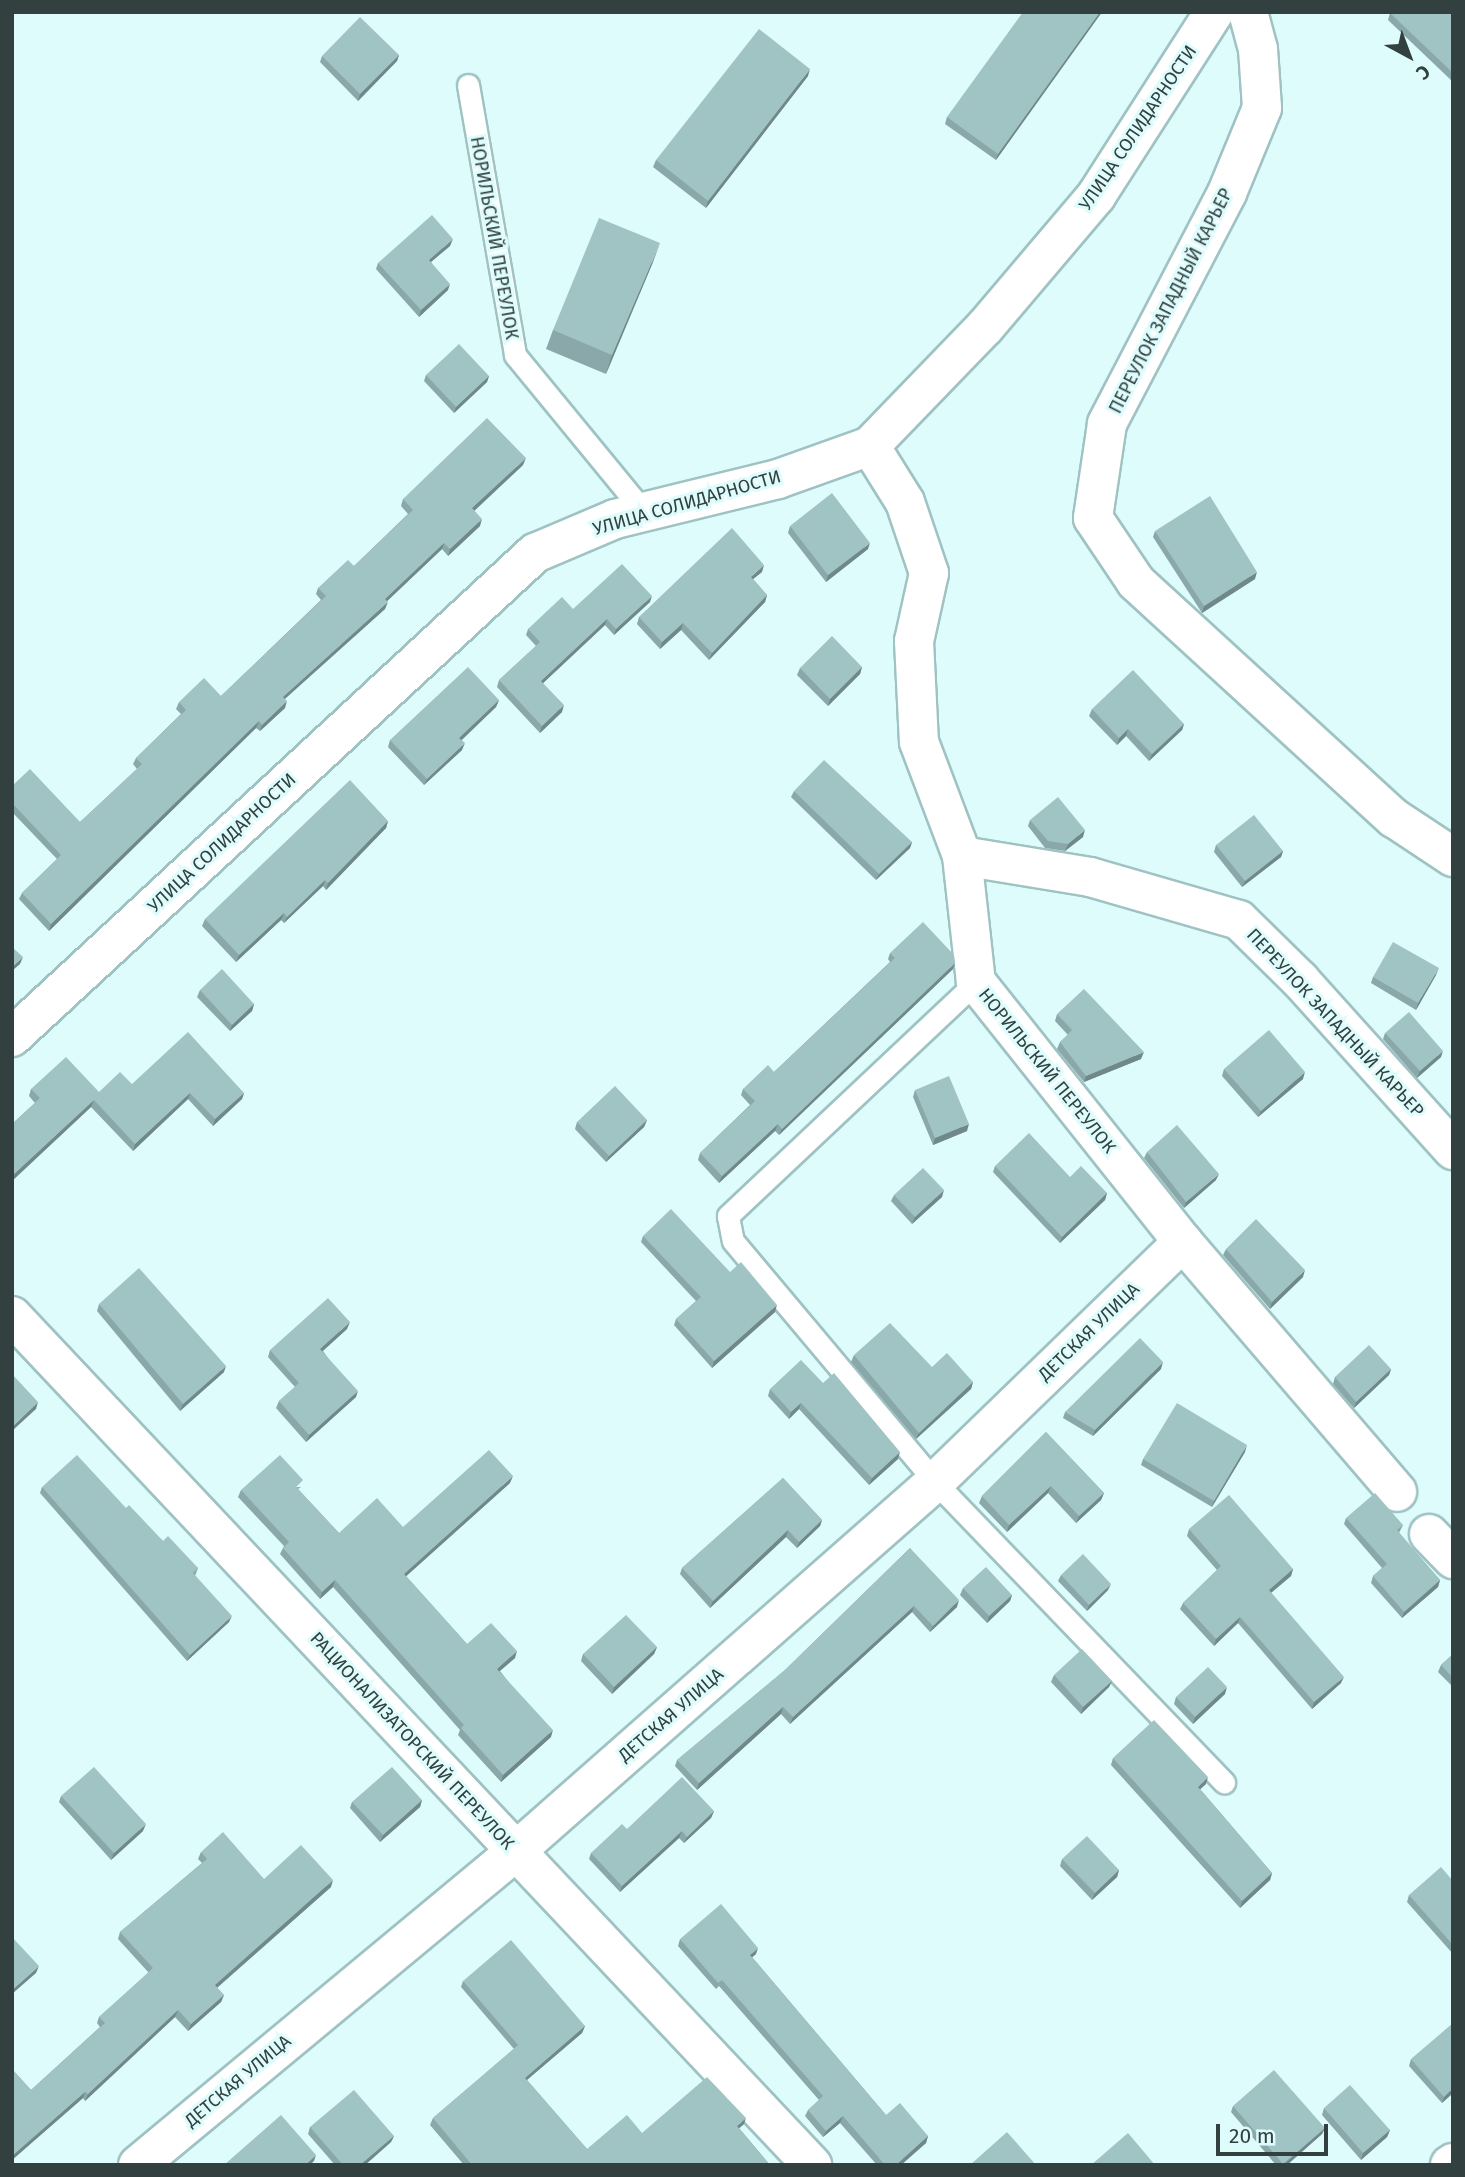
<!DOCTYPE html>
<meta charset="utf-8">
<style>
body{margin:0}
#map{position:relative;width:1465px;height:2177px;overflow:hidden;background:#dffcfd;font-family:"Fira Sans",sans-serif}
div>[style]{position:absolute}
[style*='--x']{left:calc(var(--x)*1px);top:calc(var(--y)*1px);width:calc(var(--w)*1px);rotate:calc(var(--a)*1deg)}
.roads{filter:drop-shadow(2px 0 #9fc2c3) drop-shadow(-2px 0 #9fc2c3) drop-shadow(0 2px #9fc2c3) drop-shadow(0 -2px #9fc2c3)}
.lane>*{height:21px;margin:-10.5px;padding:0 10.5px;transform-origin:10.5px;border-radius:10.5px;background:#fff}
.street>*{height:38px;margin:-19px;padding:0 19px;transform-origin:19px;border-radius:19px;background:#fff}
.wall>*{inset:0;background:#8aa8a9}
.shaded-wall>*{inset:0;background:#708889}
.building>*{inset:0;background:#a0c3c4}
span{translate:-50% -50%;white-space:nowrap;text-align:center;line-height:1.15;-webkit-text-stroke:6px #dffcfd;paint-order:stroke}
.street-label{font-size:18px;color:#324040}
.frame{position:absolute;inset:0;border:14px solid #324040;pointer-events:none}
.north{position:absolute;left:1374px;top:21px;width:70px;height:70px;-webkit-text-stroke:5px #dffcfd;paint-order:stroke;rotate:139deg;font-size:19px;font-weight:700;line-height:28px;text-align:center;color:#324040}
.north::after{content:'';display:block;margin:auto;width:24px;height:32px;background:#324040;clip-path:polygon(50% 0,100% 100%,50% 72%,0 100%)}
.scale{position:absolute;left:1216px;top:2124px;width:112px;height:32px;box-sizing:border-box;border:4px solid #324040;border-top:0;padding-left:9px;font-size:21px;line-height:24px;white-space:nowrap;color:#324040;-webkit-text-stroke:5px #dffcfd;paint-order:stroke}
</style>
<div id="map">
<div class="roads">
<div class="lane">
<div style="--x:468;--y:85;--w:274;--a:80.1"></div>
<div style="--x:515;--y:355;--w:203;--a:50.6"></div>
<div style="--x:976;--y:982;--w:341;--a:136.7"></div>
<div style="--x:728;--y:1216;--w:25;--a:79"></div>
<div style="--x:733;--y:1241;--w:314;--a:50"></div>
<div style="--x:935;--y:1482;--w:417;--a:46.1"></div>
</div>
<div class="street">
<div style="--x:1248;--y:12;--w:38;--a:75"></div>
<div style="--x:1258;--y:49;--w:59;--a:86.1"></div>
<div style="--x:1262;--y:108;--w:92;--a:112.4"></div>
<div style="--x:1227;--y:193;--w:260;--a:117.5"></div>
<div style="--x:1107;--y:424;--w:95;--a:98.5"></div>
<div style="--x:1093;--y:518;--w:77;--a:56.1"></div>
<div style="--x:1136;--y:582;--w:350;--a:42.5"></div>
<div style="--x:1394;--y:818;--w:71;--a:33.5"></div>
<div style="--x:870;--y:446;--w:66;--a:58"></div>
<div style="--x:905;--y:502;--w:75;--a:71.3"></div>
<div style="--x:929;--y:573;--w:70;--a:102.4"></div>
<div style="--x:914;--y:641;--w:101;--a:87.2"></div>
<div style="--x:919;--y:742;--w:122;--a:69.3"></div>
<div style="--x:962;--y:856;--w:127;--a:83.7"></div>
<div style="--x:976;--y:982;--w:332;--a:51.5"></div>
<div style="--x:1183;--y:1242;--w:329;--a:49.4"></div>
<div style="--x:962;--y:856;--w:130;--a:9.3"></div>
<div style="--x:1090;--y:877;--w:155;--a:16.1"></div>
<div style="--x:1239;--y:920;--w:86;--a:44.5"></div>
<div style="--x:1300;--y:980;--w:229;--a:48"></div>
<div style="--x:12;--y:1037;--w:713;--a:-42.78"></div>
<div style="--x:535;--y:553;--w:87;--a:-23"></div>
<div style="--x:615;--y:519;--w:168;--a:-13.8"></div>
<div style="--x:778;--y:479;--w:98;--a:-19.7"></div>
<div style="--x:870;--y:446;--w:165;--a:-46"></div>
<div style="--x:985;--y:327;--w:172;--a:-49.7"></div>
<div style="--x:1096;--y:196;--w:219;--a:-57.3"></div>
<div style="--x:12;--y:1316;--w:1167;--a:46.7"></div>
<div style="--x:1429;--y:1534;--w:35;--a:46"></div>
<div style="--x:138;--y:2165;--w:491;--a:-39.7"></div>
<div style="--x:516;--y:1851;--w:558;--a:-41.37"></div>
<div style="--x:935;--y:1482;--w:345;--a:-44.1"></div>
<div style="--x:1450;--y:2165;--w:4;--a:-34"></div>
</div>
</div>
<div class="wall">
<div style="clip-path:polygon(1102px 12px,996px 160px,945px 124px,947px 117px)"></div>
<div style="clip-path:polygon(1453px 12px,1453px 82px,1388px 20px,1390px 13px)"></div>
<div style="clip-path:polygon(399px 55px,397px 61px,358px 101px,320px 62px,322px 56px)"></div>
<div style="clip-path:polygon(808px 76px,706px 208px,653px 167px,656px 160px)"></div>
<div style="clip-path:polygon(450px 246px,431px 262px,448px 290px,419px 317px,376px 269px,378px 263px)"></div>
<div style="clip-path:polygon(653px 262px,606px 374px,546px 349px,553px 330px)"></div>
<div style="clip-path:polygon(426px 375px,489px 376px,487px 382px,454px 413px,424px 381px)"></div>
<div style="clip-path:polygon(523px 465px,474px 510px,480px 526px,448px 556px,442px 549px,387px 601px,385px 609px,285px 699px,285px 708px,260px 731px,256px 728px,49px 931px,19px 899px,22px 893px,57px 859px,12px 812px,12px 786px,80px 822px,137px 769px,133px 764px,136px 758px,181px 714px,176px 709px,179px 702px,221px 696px,321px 600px,316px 594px,318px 588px,354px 566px,408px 514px,401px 506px,403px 499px)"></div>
<div style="clip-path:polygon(790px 526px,868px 549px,826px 582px,788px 533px)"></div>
<div style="clip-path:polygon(1155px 531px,1255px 579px,1202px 613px,1153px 537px)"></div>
<div style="clip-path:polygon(762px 572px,753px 579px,767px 595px,765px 602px,709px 660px,681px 630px,660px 649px,637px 624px,639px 617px)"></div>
<div style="clip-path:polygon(650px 602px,614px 635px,605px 625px,543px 683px,562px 712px,540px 733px,497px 687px,499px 680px,536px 646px,526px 635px,528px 629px,573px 609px)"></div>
<div style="clip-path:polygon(862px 667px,860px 674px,828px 706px,797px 675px,800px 668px)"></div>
<div style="clip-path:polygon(499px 700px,496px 707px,462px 740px,462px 750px,424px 785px,388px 747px,390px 740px)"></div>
<div style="clip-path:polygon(1092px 709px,1184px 724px,1182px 730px,1149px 761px,1126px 736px,1117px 745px,1089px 716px)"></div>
<div style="clip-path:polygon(794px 791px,912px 842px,910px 848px,876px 880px,791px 797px)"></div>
<div style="clip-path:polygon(1030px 820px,1083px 837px,1065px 851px,1045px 848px,1028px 826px)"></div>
<div style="clip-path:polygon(388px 821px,386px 828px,326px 890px,323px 886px,284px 923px,281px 920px,236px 962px,202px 926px,205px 919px)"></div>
<div style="clip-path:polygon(1216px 845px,1283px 851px,1281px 857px,1242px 887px,1214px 852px)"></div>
<div style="clip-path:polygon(890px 953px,953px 969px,779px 1135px,775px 1131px,719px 1183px,698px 1160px,700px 1153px,750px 1105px,741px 1095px,743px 1089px,774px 1072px,890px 962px,888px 959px)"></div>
<div style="clip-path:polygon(1436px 975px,1416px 1010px,1371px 983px,1373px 977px)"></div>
<div style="clip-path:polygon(200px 990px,254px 1004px,252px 1011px,230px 1031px,197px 997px)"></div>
<div style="clip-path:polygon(1057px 1014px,1141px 1059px,1084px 1082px,1057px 1049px,1060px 1042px,1068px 1035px,1055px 1021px)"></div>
<div style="clip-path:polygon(1385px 1033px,1441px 1057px,1417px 1078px,1383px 1039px)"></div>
<div style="clip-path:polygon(1224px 1069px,1303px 1079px,1258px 1117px,1222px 1076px)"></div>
<div style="clip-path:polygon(132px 1084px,244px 1093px,242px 1099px,213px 1126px,188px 1099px,133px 1151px,91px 1107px,12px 1181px,12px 1124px,35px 1103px,29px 1096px,31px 1089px,99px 1092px)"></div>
<div style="clip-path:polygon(915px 1090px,967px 1131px,933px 1145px,913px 1097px)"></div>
<div style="clip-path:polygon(647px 1120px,644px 1127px,606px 1162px,575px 1129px,577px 1122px)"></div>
<div style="clip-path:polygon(1147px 1152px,1216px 1180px,1184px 1208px,1144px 1158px)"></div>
<div style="clip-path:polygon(995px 1166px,1070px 1177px,1107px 1193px,1105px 1200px,1060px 1243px,993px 1172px)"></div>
<div style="clip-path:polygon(894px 1195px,942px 1197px,912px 1224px,891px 1201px)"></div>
<div style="clip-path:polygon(643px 1236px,730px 1272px,775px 1312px,712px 1368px,674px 1325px,676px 1319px,696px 1301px,641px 1242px)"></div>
<div style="clip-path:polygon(1226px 1249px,1303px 1277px,1270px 1309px,1223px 1255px)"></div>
<div style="clip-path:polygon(99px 1304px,224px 1372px,180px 1411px,97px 1311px)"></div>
<div style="clip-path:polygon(347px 1329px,323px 1351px,356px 1397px,306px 1442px,276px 1408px,279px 1401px,295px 1387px,268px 1357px,270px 1350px)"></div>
<div style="clip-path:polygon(854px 1355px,973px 1382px,971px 1389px,916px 1439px,851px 1362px)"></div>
<div style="clip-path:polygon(1161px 1369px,1093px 1436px,1063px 1418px,1065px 1412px)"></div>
<div style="clip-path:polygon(1391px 1369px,1389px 1375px,1354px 1408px,1333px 1384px,1335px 1377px)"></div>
<div style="clip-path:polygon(823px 1383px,898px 1459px,869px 1485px,799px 1409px,789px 1419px,768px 1396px,770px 1389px)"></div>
<div style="clip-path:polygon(1046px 1432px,1104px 1493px,1101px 1500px,1076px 1523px,1048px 1493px,1007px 1532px,979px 1503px,982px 1496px)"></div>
<div style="clip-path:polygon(1245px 1452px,1212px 1507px,1141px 1465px,1143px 1459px)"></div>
<div style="clip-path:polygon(783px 1478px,822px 1520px,820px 1526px,797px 1548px,786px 1537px,710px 1608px,680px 1574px,682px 1568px)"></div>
<div style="clip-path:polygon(510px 1483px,406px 1576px,467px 1644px,515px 1658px,500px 1671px,551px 1737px,501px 1782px,458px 1735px,460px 1730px,333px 1587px,320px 1599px,280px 1554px,284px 1546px,238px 1497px,241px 1490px,301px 1487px,298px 1489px,339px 1533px,403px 1527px)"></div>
<div style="clip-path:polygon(42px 1487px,126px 1508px,163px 1541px,198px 1568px,195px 1576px,229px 1622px,187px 1661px,40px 1493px)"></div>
<div style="clip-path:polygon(1346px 1518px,1403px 1525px,1399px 1533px,1440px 1580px,1438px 1587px,1402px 1618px,1371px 1583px,1373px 1576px,1382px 1568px,1344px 1524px)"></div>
<div style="clip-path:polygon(1189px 1529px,1293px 1569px,1291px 1576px,1271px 1593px,1341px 1683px,1312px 1709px,1238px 1623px,1214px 1646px,1180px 1609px,1183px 1603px,1217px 1570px,1187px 1536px)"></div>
<div style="clip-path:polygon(910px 1548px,957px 1607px,930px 1632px,912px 1612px,790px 1724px,781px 1714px,697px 1790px,675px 1766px,677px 1760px,785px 1670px)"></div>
<div style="clip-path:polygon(1061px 1575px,1108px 1590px,1087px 1611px,1058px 1581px)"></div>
<div style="clip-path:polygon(963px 1588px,1012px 1595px,1010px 1601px,987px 1623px,960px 1595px)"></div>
<div style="clip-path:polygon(657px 1647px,654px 1654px,612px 1694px,581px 1661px,583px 1654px)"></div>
<div style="clip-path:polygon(1453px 1654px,1453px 1687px,1438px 1672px,1441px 1665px)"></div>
<div style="clip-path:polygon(1054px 1675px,1112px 1681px,1109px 1687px,1081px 1714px,1051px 1682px)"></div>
<div style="clip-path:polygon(1225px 1694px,1193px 1724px,1174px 1704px,1176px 1697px)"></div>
<div style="clip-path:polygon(1113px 1758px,1206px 1784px,1200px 1789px,1272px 1873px,1270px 1880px,1240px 1908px,1111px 1765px)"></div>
<div style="clip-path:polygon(61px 1796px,143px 1831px,111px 1860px,59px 1802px)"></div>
<div style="clip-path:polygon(422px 1800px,420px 1807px,380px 1842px,350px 1808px,352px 1802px)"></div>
<div style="clip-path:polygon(714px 1811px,711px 1818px,684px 1843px,679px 1838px,620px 1892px,589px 1859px,591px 1853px,627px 1829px)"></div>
<div style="clip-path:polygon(201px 1852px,264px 1879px,331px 1887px,217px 1988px,224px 1995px,221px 2002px,188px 2031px,175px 2017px,85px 2101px,83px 2098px,12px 2160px,12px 2069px,31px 2090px,100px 2027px,97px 2023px,99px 2017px,149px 1973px,118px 1939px,120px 1932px,202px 1863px,198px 1859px)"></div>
<div style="clip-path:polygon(1062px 1859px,1119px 1870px,1117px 1877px,1092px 1900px,1060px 1866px)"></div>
<div style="clip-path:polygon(1453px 1881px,1453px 1954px,1407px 1902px,1409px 1895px)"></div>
<div style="clip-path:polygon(680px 1939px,756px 1954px,752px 1957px,886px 2115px,928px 2136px,926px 2143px,901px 2165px,877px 2165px,840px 2123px,823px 2137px,805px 2116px,808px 2110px,819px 2100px,719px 1986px,716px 1989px,678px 1946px)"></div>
<div style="clip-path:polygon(463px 1981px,585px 2026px,582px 2033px,527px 2080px,587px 2149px,642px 2133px,744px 2124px,739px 2128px,770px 2165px,464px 2165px,430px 2125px,433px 2118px,514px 2049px,461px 1987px)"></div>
<div style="clip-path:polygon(1411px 2059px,1453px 2093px,1442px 2103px,1409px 2066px)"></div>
<div style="clip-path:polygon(1233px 2106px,1325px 2128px,1322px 2134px,1287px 2165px,1276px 2165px,1231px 2112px)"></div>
<div style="clip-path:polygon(1324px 2108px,1390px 2130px,1387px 2137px,1361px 2160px,1322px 2115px)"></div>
<div style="clip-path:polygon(310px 2127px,394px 2136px,391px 2142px,365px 2165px,335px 2165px,308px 2134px)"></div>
</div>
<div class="shaded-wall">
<div style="clip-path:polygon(1100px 12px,1102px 12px,996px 160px,998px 154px)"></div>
<div style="clip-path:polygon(399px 55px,397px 61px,358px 101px,360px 94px)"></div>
<div style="clip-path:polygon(810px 69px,808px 76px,706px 208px,708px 201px)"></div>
<div style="clip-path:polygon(453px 239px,450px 246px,426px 266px,429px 260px)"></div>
<div style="clip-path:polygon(660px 243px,653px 262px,606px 374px,612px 355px)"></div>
<div style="clip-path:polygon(450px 284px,448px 290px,419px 317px,421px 310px)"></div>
<div style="clip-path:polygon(489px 376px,487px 382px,454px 413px,456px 407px)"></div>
<div style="clip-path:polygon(526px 458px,523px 465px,470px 515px,472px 508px)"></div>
<div style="clip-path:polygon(482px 519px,480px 526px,448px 556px,450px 549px)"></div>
<div style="clip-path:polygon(444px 543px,442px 549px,382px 606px,385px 599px)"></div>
<div style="clip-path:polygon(870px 543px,868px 549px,826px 582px,828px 575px)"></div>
<div style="clip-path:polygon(764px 565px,762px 572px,748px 583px,751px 577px)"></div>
<div style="clip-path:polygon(1257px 572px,1255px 579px,1202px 613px,1204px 606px)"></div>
<div style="clip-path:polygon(767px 595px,765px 602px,709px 660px,712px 653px)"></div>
<div style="clip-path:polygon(652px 596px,650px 602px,614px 635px,616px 629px)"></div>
<div style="clip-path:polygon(388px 602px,385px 609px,280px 703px,283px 697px)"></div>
<div style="clip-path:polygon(607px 619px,605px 625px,539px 687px,541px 681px)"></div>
<div style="clip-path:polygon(683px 623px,681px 630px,660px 649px,662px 642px)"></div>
<div style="clip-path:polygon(862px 667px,860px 674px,828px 706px,830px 699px)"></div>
<div style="clip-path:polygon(499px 700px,496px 707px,457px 744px,459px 738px)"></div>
<div style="clip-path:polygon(287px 701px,285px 708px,260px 731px,262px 725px)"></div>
<div style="clip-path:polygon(564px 705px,562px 712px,540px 733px,542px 726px)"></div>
<div style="clip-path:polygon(259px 721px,256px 728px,49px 931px,51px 924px)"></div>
<div style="clip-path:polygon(1184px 724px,1182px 730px,1149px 761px,1152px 754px)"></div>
<div style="clip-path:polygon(1128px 729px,1126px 736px,1117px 745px,1119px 738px)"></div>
<div style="clip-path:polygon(465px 743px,462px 750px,424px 785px,427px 779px)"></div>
<div style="clip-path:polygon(388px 821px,386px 828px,326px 890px,328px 883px)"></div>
<div style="clip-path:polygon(1085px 830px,1083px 837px,1065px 851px,1068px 844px)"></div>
<div style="clip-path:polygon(912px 842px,910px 848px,876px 880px,879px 874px)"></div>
<div style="clip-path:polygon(1283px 851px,1281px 857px,1242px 887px,1245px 881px)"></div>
<div style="clip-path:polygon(325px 880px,323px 886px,284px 923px,287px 917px)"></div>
<div style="clip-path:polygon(284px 913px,281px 920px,236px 962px,239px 955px)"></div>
<div style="clip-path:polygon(23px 957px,20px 964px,12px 971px,12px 967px)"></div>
<div style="clip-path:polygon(955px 963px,953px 969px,779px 1135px,782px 1129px)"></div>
<div style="clip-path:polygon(1439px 968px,1436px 975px,1416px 1010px,1418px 1003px)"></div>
<div style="clip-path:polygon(254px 1004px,252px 1011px,230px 1031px,232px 1025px)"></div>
<div style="clip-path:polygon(1443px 1051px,1441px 1057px,1417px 1078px,1420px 1071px)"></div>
<div style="clip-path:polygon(1144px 1052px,1141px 1059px,1084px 1082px,1086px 1076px)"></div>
<div style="clip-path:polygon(1305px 1072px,1303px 1079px,1258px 1117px,1261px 1111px)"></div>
<div style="clip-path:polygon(190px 1093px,188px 1099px,133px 1151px,135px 1144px)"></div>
<div style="clip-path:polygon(244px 1093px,242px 1099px,213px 1126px,215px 1119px)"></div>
<div style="clip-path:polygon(94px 1100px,91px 1107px,12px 1181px,12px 1176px)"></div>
<div style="clip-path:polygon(647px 1120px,644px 1127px,606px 1162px,609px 1156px)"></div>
<div style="clip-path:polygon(778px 1124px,775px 1131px,719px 1183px,722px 1176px)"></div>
<div style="clip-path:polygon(969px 1124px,967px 1131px,933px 1145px,935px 1138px)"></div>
<div style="clip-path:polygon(1219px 1174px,1216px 1180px,1184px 1208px,1186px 1202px)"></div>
<div style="clip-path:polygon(944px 1190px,942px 1197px,912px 1224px,915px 1217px)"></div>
<div style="clip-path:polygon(1107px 1193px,1105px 1200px,1060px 1243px,1062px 1237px)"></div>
<div style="clip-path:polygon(1305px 1270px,1303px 1277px,1270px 1309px,1272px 1302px)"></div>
<div style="clip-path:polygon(777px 1305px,775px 1312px,712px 1368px,714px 1361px)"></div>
<div style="clip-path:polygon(350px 1322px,347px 1329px,318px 1355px,320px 1349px)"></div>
<div style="clip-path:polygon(1163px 1362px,1161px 1369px,1093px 1436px,1095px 1430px)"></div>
<div style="clip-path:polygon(226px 1366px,224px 1372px,180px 1411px,183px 1404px)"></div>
<div style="clip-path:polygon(1391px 1369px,1389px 1375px,1354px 1408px,1356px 1402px)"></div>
<div style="clip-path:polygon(973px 1382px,971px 1389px,916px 1439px,919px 1433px)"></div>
<div style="clip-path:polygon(358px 1391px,356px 1397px,306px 1442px,309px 1435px)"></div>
<div style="clip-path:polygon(38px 1402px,36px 1409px,12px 1431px,12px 1427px)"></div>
<div style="clip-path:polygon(801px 1403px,799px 1409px,789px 1419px,791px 1412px)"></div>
<div style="clip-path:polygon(1247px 1445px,1245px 1452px,1212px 1507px,1214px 1501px)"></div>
<div style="clip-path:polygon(900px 1452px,898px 1459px,869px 1485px,872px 1478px)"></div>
<div style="clip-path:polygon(513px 1476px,510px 1483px,402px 1580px,404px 1574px)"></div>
<div style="clip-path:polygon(1051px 1486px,1048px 1493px,1007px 1532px,1009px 1525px)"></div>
<div style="clip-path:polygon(1104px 1493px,1101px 1500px,1076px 1523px,1079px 1516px)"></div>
<div style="clip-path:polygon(822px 1520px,820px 1526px,797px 1548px,799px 1542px)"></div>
<div style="clip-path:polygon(788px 1530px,786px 1537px,710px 1608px,713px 1601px)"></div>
<div style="clip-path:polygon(1293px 1569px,1291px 1576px,1266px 1597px,1269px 1590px)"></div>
<div style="clip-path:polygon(335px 1580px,333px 1587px,320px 1599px,322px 1592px)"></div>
<div style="clip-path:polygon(1440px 1580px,1438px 1587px,1402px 1618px,1404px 1612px)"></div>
<div style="clip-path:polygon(1111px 1584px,1108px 1590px,1087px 1611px,1089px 1605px)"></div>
<div style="clip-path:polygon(1012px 1595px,1010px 1601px,987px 1623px,989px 1616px)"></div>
<div style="clip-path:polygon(959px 1600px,957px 1607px,930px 1632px,933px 1626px)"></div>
<div style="clip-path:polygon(914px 1606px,912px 1612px,790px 1724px,793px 1717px)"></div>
<div style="clip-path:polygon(232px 1616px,229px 1622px,187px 1661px,190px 1655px)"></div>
<div style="clip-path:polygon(1240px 1617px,1238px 1623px,1214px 1646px,1216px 1639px)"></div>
<div style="clip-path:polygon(657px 1647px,654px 1654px,612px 1694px,614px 1687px)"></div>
<div style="clip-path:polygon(517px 1651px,515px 1658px,495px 1675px,497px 1669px)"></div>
<div style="clip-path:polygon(1344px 1677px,1341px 1683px,1312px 1709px,1314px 1702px)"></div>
<div style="clip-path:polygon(1112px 1681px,1109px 1687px,1081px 1714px,1083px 1707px)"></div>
<div style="clip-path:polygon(1227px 1687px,1225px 1694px,1193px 1724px,1195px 1717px)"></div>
<div style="clip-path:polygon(783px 1707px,781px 1714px,697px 1790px,699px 1783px)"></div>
<div style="clip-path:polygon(553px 1730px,551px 1737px,501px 1782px,503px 1775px)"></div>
<div style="clip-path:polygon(1208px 1777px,1206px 1784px,1196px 1793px,1198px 1787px)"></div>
<div style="clip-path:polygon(422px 1800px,420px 1807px,380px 1842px,383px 1835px)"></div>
<div style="clip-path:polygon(714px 1811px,711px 1818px,684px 1843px,687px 1837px)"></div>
<div style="clip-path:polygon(146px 1824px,143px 1831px,111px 1860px,114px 1853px)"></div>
<div style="clip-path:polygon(682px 1831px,679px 1838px,620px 1892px,622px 1886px)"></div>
<div style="clip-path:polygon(1119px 1870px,1117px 1877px,1092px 1900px,1095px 1893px)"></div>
<div style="clip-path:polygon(1272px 1873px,1270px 1880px,1240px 1908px,1242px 1901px)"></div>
<div style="clip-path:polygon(333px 1880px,331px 1887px,212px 1992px,215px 1985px)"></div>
<div style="clip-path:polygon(758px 1948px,756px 1954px,748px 1961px,750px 1955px)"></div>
<div style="clip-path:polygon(39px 1966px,36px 1973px,12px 1994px,12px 1990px)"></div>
<div style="clip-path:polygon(224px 1995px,221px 2002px,188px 2031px,191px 2024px)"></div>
<div style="clip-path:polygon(178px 2010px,175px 2017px,85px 2101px,88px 2094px)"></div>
<div style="clip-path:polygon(585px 2026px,582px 2033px,522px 2084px,525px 2078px)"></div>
<div style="clip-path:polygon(1453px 2088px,1453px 2093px,1442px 2103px,1444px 2097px)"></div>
<div style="clip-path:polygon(85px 2092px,83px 2098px,12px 2160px,12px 2156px)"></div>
<div style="clip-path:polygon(843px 2116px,840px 2123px,823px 2137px,826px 2131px)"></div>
<div style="clip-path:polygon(746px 2118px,744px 2124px,735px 2132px,737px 2126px)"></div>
<div style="clip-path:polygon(1325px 2128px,1322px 2134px,1287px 2165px,1283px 2165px)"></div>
<div style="clip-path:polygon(1390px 2130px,1387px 2137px,1361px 2160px,1363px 2153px)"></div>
<div style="clip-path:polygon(394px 2136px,391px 2142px,365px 2165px,360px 2165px)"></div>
<div style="clip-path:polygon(928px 2136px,926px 2143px,901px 2165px,896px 2165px)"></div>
<div style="clip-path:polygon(316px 2155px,314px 2161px,310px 2165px,305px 2165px)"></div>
</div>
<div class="building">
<div style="clip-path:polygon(1023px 12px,1100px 12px,998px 154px,947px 117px)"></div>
<div style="clip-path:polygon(1391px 12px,1453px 12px,1453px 73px,1390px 13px)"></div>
<div style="clip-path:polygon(360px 17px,399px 55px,360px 94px,322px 56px)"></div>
<div style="clip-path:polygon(759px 29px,810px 69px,708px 201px,656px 160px)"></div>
<div style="clip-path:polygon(432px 215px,453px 239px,429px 260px,450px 284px,421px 310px,378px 263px)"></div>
<div style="clip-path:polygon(599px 218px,660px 243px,612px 355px,553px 330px)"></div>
<div style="clip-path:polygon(459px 344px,489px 376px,456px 407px,426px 375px)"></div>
<div style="clip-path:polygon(487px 418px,526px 458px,472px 508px,482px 519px,450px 549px,444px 543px,385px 599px,388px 602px,283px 697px,287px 701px,262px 725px,259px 721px,51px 924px,22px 893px,61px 855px,12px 803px,12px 786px,30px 769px,80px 822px,142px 764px,136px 758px,186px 710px,179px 702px,204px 678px,221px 696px,326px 596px,318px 588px,348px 560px,354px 566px,413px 510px,403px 499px)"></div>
<div style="clip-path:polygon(832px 493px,870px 543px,828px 575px,790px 526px)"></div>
<div style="clip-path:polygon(1210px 496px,1257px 572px,1204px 606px,1155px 531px)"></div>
<div style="clip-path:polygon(732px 528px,764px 565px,751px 577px,767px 595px,712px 653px,683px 623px,662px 642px,639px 617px)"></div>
<div style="clip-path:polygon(622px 564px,652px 596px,616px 629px,607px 619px,541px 681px,564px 705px,542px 726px,499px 680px,540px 642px,528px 629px,562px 597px,573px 609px)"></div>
<div style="clip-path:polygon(832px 636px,862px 667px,830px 699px,800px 668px)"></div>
<div style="clip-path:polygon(468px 667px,499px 700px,459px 738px,465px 743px,427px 779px,390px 740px)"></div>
<div style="clip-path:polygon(1133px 670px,1184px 724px,1152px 754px,1128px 729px,1119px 738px,1092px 709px)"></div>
<div style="clip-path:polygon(824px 760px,912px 842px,879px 874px,794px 791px)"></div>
<div style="clip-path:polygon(350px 780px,388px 821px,328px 883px,325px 880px,287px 917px,284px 913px,239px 955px,205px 919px)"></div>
<div style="clip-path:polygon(1058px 797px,1085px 830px,1068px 844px,1048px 841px,1030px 820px)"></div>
<div style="clip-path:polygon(1254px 815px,1283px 851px,1245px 881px,1216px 845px)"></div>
<div style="clip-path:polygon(923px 922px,954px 955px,955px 963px,782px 1129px,778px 1124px,722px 1176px,700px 1153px,755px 1101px,743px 1089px,768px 1065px,774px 1072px,895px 958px,890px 953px)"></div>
<div style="clip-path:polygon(1393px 942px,1439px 968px,1418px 1003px,1373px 977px)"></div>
<div style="clip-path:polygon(12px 947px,23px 957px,12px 967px)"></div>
<div style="clip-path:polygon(222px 969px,254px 1004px,232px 1025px,200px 990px)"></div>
<div style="clip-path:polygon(1084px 989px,1144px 1052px,1086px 1076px,1060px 1042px,1072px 1030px,1057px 1014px)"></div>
<div style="clip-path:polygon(1409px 1012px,1443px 1051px,1420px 1071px,1385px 1033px)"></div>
<div style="clip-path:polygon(1269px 1030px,1305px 1072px,1261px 1111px,1224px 1069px)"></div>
<div style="clip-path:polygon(188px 1032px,244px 1093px,215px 1119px,190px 1093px,135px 1144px,94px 1100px,12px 1176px,12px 1124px,40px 1098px,31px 1089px,66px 1057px,99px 1092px,120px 1072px,132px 1084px)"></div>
<div style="clip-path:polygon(949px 1076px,969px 1124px,935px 1138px,915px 1090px)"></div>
<div style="clip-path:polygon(615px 1086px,647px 1120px,609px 1156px,577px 1122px)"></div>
<div style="clip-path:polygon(1177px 1125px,1219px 1174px,1186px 1202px,1147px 1152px)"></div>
<div style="clip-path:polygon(1029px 1133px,1070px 1177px,1081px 1166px,1107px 1193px,1062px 1237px,995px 1166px)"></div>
<div style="clip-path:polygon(923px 1168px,944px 1190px,915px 1217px,894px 1195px)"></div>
<div style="clip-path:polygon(671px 1209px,730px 1272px,741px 1262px,777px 1305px,714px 1361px,676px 1319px,701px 1297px,643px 1236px)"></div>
<div style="clip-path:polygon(1256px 1219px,1305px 1270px,1272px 1302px,1226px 1249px)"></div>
<div style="clip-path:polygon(139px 1268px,226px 1366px,183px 1404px,99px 1304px)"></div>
<div style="clip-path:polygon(328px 1298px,350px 1322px,320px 1349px,358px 1391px,309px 1435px,279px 1401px,299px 1383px,270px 1350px)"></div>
<div style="clip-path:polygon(890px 1323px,932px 1367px,947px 1353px,973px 1382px,919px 1433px,854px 1355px)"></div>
<div style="clip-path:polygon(1140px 1338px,1163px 1362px,1095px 1430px,1065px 1412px)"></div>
<div style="clip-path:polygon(1369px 1345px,1391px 1369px,1356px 1402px,1335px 1377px)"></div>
<div style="clip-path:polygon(801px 1360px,823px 1383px,834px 1373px,900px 1452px,872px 1478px,801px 1403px,791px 1412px,770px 1389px)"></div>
<div style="clip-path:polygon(12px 1374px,38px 1402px,12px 1427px)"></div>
<div style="clip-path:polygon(1177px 1403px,1247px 1445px,1214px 1501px,1143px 1459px)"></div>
<div style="clip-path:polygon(1046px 1432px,1104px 1493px,1079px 1516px,1051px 1486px,1009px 1525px,982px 1496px)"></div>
<div style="clip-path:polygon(489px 1450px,513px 1476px,404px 1574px,467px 1644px,491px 1623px,517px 1651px,497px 1669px,553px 1730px,503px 1775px,461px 1728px,464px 1725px,335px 1580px,322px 1592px,283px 1548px,289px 1542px,241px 1490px,280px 1455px,303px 1480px,296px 1487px,339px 1533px,377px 1498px,403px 1527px)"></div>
<div style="clip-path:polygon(77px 1455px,126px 1508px,129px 1505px,163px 1541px,168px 1536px,198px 1568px,193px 1573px,232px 1616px,190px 1655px,42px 1487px)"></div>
<div style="clip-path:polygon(783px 1478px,822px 1520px,799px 1542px,788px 1530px,713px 1601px,682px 1568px)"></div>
<div style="clip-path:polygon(1375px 1493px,1403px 1525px,1397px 1530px,1440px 1580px,1404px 1612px,1373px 1576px,1387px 1564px,1346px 1518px)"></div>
<div style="clip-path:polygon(1229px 1495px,1293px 1569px,1269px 1590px,1344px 1677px,1314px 1702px,1240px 1617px,1216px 1639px,1183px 1603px,1221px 1566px,1189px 1529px)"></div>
<div style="clip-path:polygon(910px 1548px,959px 1600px,933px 1626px,914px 1606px,793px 1717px,783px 1707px,699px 1783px,677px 1760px,785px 1670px)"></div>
<div style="clip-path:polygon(1083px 1554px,1111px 1584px,1089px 1605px,1061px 1575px)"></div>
<div style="clip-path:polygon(986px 1567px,1012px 1595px,989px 1616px,963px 1588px)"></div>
<div style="clip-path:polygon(626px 1615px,657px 1647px,614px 1687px,583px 1654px)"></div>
<div style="clip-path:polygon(1082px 1649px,1112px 1681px,1083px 1707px,1054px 1675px)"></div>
<div style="clip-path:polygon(1453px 1654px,1453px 1678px,1441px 1665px)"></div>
<div style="clip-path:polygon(1208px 1667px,1227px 1687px,1195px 1717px,1176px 1697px)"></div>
<div style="clip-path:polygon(1154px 1720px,1208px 1777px,1198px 1787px,1272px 1873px,1242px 1901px,1113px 1758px)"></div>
<div style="clip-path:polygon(94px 1767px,146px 1824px,114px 1853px,61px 1796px)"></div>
<div style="clip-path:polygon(392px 1767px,422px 1800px,383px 1835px,352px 1802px)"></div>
<div style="clip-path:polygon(682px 1777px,714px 1811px,687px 1837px,682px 1831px,622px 1886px,591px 1853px,622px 1824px,627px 1829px)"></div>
<div style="clip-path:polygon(223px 1832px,264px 1879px,301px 1845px,333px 1880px,215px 1985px,224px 1995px,191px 2024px,178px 2010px,88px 2094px,85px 2092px,12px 2156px,12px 2069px,31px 2090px,105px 2023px,99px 2017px,153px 1968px,120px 1932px,207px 1859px,201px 1852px)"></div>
<div style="clip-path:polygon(1087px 1836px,1119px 1870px,1095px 1893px,1062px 1859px)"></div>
<div style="clip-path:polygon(1441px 1867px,1453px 1881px,1453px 1945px,1409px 1895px)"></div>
<div style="clip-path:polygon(721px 1904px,758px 1948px,750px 1955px,886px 2115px,900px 2103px,928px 2136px,896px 2165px,885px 2165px,843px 2116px,826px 2131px,808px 2110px,823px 2096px,722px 1980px,718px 1983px,680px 1939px)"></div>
<div style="clip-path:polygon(12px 1937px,39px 1966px,12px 1990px)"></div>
<div style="clip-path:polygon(511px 1940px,585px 2026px,525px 2078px,587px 2149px,627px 2115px,642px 2133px,707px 2077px,746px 2118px,737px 2126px,770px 2165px,472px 2165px,433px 2118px,518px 2045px,463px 1981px)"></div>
<div style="clip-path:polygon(1453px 2023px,1453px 2088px,1444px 2097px,1411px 2059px)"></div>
<div style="clip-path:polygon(1274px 2070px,1325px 2128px,1283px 2164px,1233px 2106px)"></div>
<div style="clip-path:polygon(1350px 2085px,1390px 2130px,1363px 2153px,1324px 2108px)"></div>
<div style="clip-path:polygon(354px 2090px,394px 2136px,360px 2165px,343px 2165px,310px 2127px)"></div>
<div style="clip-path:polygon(281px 2115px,316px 2155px,305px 2165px,224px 2165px)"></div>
<div style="clip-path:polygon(1007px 2132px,1036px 2165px,970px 2165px)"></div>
<div style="clip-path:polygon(1128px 2133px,1155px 2165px,1091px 2165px)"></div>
</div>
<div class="street-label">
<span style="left:1138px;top:128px;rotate:-56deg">УЛИЦА СОЛИДАРНОСТИ</span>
<span style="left:494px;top:238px;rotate:80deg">НОРИЛЬСКИЙ ПЕРЕУЛОК</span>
<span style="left:1171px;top:301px;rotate:-63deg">ПЕРЕУЛОК ЗАПАДНЫЙ КАРЬЕР</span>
<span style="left:687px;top:503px;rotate:-16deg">УЛИЦА СОЛИДАРНОСТИ</span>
<span style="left:222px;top:843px;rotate:-43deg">УЛИЦА СОЛИДАРНОСТИ</span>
<span style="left:1335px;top:1023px;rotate:47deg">ПЕРЕУЛОК ЗАПАДНЫЙ КАРЬЕР</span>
<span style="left:1047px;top:1071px;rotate:51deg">НОРИЛЬСКИЙ ПЕРЕУЛОК</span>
<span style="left:1089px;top:1332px;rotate:-44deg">ДЕТСКАЯ УЛИЦА</span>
<span style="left:671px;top:1715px;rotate:-41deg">ДЕТСКАЯ УЛИЦА</span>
<span style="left:412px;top:1741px;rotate:47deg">РАЦИОНАЛИЗАТОРСКИЙ ПЕРЕУЛОК</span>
<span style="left:238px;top:2081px;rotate:-40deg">ДЕТСКАЯ УЛИЦА</span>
</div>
<div class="frame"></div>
<div class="north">С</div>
<div class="scale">20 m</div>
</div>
